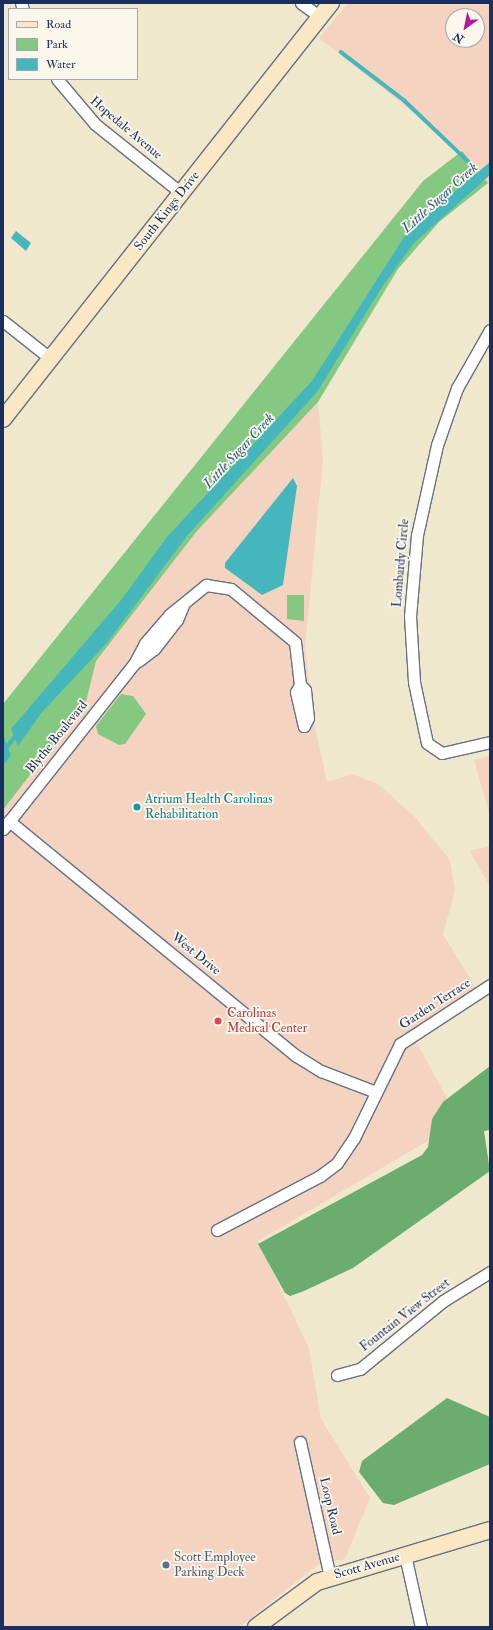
<!DOCTYPE html>
<style>
body{margin:0}
#map{position:relative;width:493px;height:1630px;overflow:hidden;background:#f0e8cd;font-family:"IM FELL Double Pica",serif}
div>[style]{position:absolute}
[style*='--x']{left:calc(var(--x)*1px);top:calc(var(--y)*1px);width:calc(var(--w)*1px);rotate:calc(var(--a)*1deg)}
.built>*{inset:0;background:#f4d3c0}
.green>*{inset:0;background:#84c882}
.forest>*{inset:0;background:#6bac70}
.water>*{inset:0;background:#46b6bd}
.stream>*{height:3.5px;margin:-1.75px;padding:0 1.75px;transform-origin:1.75px;border-radius:1.75px;background:#46b6bd}
.roads{filter:drop-shadow(1px 0 #667085) drop-shadow(-1px 0 #667085) drop-shadow(0 1px #667085) drop-shadow(0 -1px #667085)}
.street>*{height:11px;margin:-5.5px;padding:0 5.5px;transform-origin:5.5px;border-radius:5.5px;background:#fff}
.secondary>*{height:16px;margin:-8px;padding:0 8px;transform-origin:8px;border-radius:8px;background:#fae7c3}
.dots>*{width:11px;height:11px;translate:-50% -50%;box-sizing:border-box;border:2px solid #fbf7ec;border-radius:50%}
span{translate:-50% -50%;white-space:nowrap;text-align:center;line-height:1.15;-webkit-text-stroke:3.5px #fbf7ec;paint-order:stroke}
.street-label{font-size:13px;color:#1b2f5e}
.culture-label{font-size:13px;color:#0d838f}
.left{translate:0 -50%;text-align:left}
.health-label{font-size:13px;color:#be3a42}
.service-label{font-size:13px;color:#4e5e75}
.water-label{font-size:14px;color:#2a5e7f;font-style:italic}
.frame{position:absolute;inset:0;border:4px solid #1b2f5e;pointer-events:none}
.legend{position:absolute;left:8px;top:8px;width:130px;height:72px;box-sizing:border-box;background:#fbf7ec;border:1px solid #a1a7b3;margin:0;padding:5px 7px;list-style:none;font-size:12px;color:#1b2f5e}
.legend li{display:flex;align-items:center;gap:8px;height:20px}
.legend b{width:20px;border:1px solid #a1a7b3}
.north{position:absolute;left:445px;top:8px;width:40px;height:40px;box-sizing:border-box;background:#fbf7ec;border:1px solid #a1a7b3;border-radius:50%;rotate:213deg;font-size:11px;font-weight:700;line-height:16px;text-align:center;color:#1b2f5e}
.north::after{content:'';display:block;margin:auto;width:14px;height:18px;background:#b5179e;clip-path:polygon(50% 0,100% 100%,50% 72%,0 100%)}
</style>
<div id="map">
<div class="built">
<div style="clip-path:polygon(evenodd,348px 3px,490px 3px,490px 187px,462px 151px,319px 38px,348px 3px,453px 16px,477px 16px,477px 40px,453px 40px,453px 16px)"></div>
<div style="clip-path:polygon(318px 402px,323px 460px,305px 647px,313px 718px,327px 782px,352px 774px,378px 784px,414px 816px,450px 860px,455px 891px,443px 934px,478px 992px,412px 1034px,460px 1122px,258px 1241px,309px 1348px,321px 1419px,370px 1498px,345px 1559px,319px 1564px,239px 1627px,3px 1627px,3px 810px,86px 702px,96px 661px,197px 531px)"></div>
<div style="clip-path:polygon(490px 756px,490px 816px,474px 760px)"></div>
<div style="clip-path:polygon(490px 846px,490px 887px,470px 851px)"></div>
</div>
<div class="green">
<div style="clip-path:polygon(462px 151px,488px 183px,439px 222px,398px 269px,318px 402px,197px 531px,96px 661px,86px 702px,3px 810px,3px 704px,423px 181px)"></div>
<div style="clip-path:polygon(287px 595px,304px 595px,304px 621px,287px 619px)"></div>
<div style="clip-path:polygon(121px 694px,133px 696px,146px 714px,125px 744px,119px 745px,98px 734px,96px 726px)"></div>
</div>
<div class="forest">
<div style="clip-path:polygon(490px 1066px,490px 1130px,484px 1131px,490px 1171px,353px 1268px,304px 1291px,290px 1296px,285px 1293px,258px 1244px,422px 1155px,428px 1147px,432px 1119px,443px 1102px)"></div>
<div style="clip-path:polygon(447px 1398px,490px 1417px,490px 1464px,394px 1505px,383px 1503px,359px 1472px,362px 1461px)"></div>
</div>
<div class="water">
<div style="clip-path:polygon(490px 162px,490px 175px,414px 243px,382px 287px,317px 392px,187px 536px,106px 644px,42px 712px,18px 746px,11px 729px,122px 599px,167px 537px,312px 381px,408px 231px)"></div>
<div style="clip-path:polygon(16px 231px,31px 243px,26px 251px,11px 238px)"></div>
<div style="clip-path:polygon(293px 478px,297px 486px,283px 585px,262px 595px,225px 568px,225px 563px)"></div>
<div style="clip-path:polygon(4px 737px,11px 756px,3px 765px,3px 739px)"></div>
</div>
<div class="stream">
<div style="--x:341;--y:52;--w:81;--a:37.4"></div>
<div style="--x:405;--y:101;--w:90;--a:43.6"></div>
<div style="--x:3;--y:752;--w:23;--a:-52"></div>
</div>
<div class="roads">
<div class="street">
<div style="--x:21;--y:3;--w:6;--a:72"></div>
<div style="--x:301;--y:3;--w:24;--a:36"></div>
<div style="--x:57;--y:79;--w:59;--a:49.8"></div>
<div style="--x:95;--y:124;--w:110;--a:38.7"></div>
<div style="--x:3;--y:321;--w:61;--a:38.4"></div>
<div style="--x:490;--y:330;--w:67;--a:119.6"></div>
<div style="--x:457;--y:388;--w:60;--a:109.3"></div>
<div style="--x:437;--y:445;--w:92;--a:102.5"></div>
<div style="--x:417;--y:535;--w:81;--a:94.9"></div>
<div style="--x:410;--y:616;--w:66;--a:86.5"></div>
<div style="--x:414;--y:682;--w:62;--a:78"></div>
<div style="--x:427;--y:743;--w:18;--a:34"></div>
<div style="--x:442;--y:753;--w:49;--a:-12.9"></div>
<div style="--x:138;--y:661;--w:20;--a:-37"></div>
<div style="--x:154;--y:649;--w:37;--a:-52"></div>
<div style="--x:177;--y:620;--w:16;--a:-68"></div>
<div style="--x:300;--y:685;--w:7;--a:45"></div>
<div style="--x:305;--y:690;--w:28;--a:84"></div>
<div style="--x:308;--y:718;--w:9;--a:117"></div>
<div style="--x:9;--y:821;--w:370;--a:39.3"></div>
<div style="--x:295;--y:1055;--w:31;--a:32"></div>
<div style="--x:321;--y:1071;--w:59;--a:20.9"></div>
<div style="--x:3;--y:829;--w:211;--a:-51.6"></div>
<div style="--x:134;--y:664;--w:24;--a:-62"></div>
<div style="--x:145;--y:643;--w:37;--a:-49"></div>
<div style="--x:169;--y:615;--w:48;--a:-39"></div>
<div style="--x:206;--y:585;--w:25;--a:9"></div>
<div style="--x:231;--y:589;--w:83;--a:39.6"></div>
<div style="--x:295;--y:642;--w:43;--a:83.4"></div>
<div style="--x:300;--y:685;--w:8;--a:120"></div>
<div style="--x:296;--y:692;--w:35;--a:77"></div>
<div style="--x:217;--y:1230;--w:116;--a:-27.7"></div>
<div style="--x:320;--y:1176;--w:21;--a:-37"></div>
<div style="--x:337;--y:1163;--w:30;--a:-56"></div>
<div style="--x:354;--y:1138;--w:105;--a:-63.9"></div>
<div style="--x:400;--y:1044;--w:108;--a:-33.2"></div>
<div style="--x:337;--y:1375;--w:24;--a:-15"></div>
<div style="--x:360;--y:1369;--w:107;--a:-39.3"></div>
<div style="--x:443;--y:1301;--w:55;--a:-31.7"></div>
<div style="--x:300;--y:1442;--w:138;--a:77.5"></div>
<div style="--x:405;--y:1555;--w:74;--a:77.5"></div>
</div>
<div class="secondary">
<div style="--x:3;--y:419;--w:530;--a:-51.75"></div>
<div style="--x:256;--y:1627;--w:76;--a:-36.4"></div>
<div style="--x:317;--y:1582;--w:181;--a:-16.7"></div>
</div>
</div>
<div class="dots">
<div style="left:137px;top:807px;background:#0f9aa8"></div>
<div style="left:218px;top:1021px;background:#e0444e"></div>
<div style="left:166px;top:1565px;background:#5c6f8a"></div>
</div>
<div class="street-label">
<span style="left:126px;top:128px;rotate:40deg">Hopedale Avenue</span>
<span style="left:167px;top:211px;rotate:-52deg">South Kings Drive</span>
<span style="left:401px;top:563px;rotate:-85deg">Lombardy Circle</span>
<span style="left:57px;top:737px;rotate:-51deg">Blythe Boulevard</span>
<span style="left:196px;top:954px;rotate:39deg">West Drive</span>
<span style="left:435px;top:1004px;rotate:-33deg">Garden Terrace</span>
<span style="left:405px;top:1315px;rotate:-38deg">Fountain View Street</span>
<span style="left:330px;top:1506px;rotate:77deg">Loop Road</span>
<span style="left:367px;top:1566px;rotate:-16deg">Scott Avenue</span>
</div>
<div class="culture-label">
<span class="left" style="left:145px;top:807px">Atrium Health Carolinas<br>Rehabilitation</span>
</div>
<div class="health-label">
<span class="left" style="left:227px;top:1021px">Carolinas<br>Medical Center</span>
</div>
<div class="service-label">
<span class="left" style="left:174px;top:1565px">Scott Employee<br>Parking Deck</span>
</div>
<div class="water-label">
<span style="left:440px;top:198px;rotate:-42deg">Little Sugar Creek</span>
<span style="left:239px;top:451px;rotate:-47deg">Little Sugar Creek</span>
</div>
<div class="frame"></div>
<ul class="legend">
<li><b style="height:5px;background:#fae7c3"></b>Road</li>
<li><b style="height:11px;background:#84c882"></b>Park</li>
<li><b style="height:11px;background:#46b6bd"></b>Water</li>
</ul>
<div class="north">N</div>
</div>
